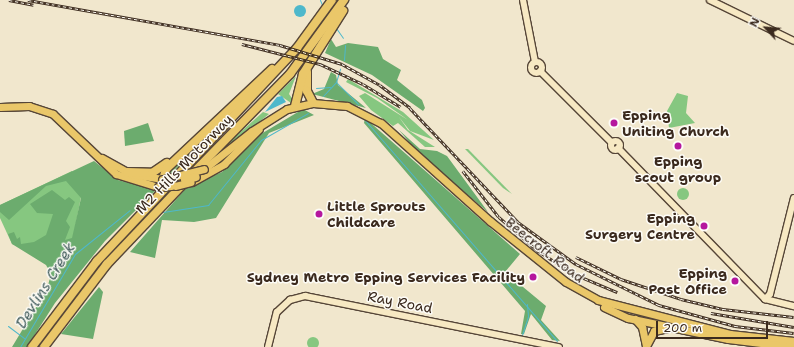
<!DOCTYPE html>
<style>
body{margin:0}
#map{position:relative;width:794px;height:347px;overflow:hidden;background:#f1e7cd;font-family:"Shantell Sans",sans-serif}
div>[style]{position:absolute}
[style*='--x']{left:calc(var(--x)*1px);top:calc(var(--y)*1px);width:calc(var(--w)*1px);rotate:calc(var(--a)*1deg)}
.green>*{inset:0;background:#86c780}
.round{border-radius:50%}
.forest>*{inset:0;background:#6cac6e}
.water>*{inset:0;background:#4eb8cb}
.stream>*{height:1px;margin:-0.5px;padding:0 0.5px;transform-origin:0.5px;border-radius:0.5px;background:#4eb8cb}
.roads{filter:drop-shadow(1px 0 #564638) drop-shadow(-1px 0 #564638) drop-shadow(0 1px #564638) drop-shadow(0 -1px #564638)}
.secondary>*{height:6px;margin:-3px;padding:0 3px;transform-origin:3px;border-radius:3px;background:#f7e9c3}
.secondary>.ring{margin:-3px;padding:0;box-sizing:content-box;background:none;border:6px solid #f7e9c3;border-radius:50%}
.primary>*{height:7px;margin:-3.5px;padding:0 3.5px;transform-origin:3.5px;border-radius:3.5px;background:#eac769}
.highway>*{height:8px;margin:-4px;padding:0 4px;transform-origin:4px;border-radius:4px;background:#eac769}
.rail>*{height:2.5px;margin-top:-1.25px;transform-origin:0;background:repeating-linear-gradient(90deg,#fdfcf7 0 3px,#3b2a1e 0 6px);box-sizing:border-box;border-block:1px solid #3b2a1e}
.bridges{filter:drop-shadow(1px 0 #564638) drop-shadow(-1px 0 #564638) drop-shadow(0 1px #564638) drop-shadow(0 -1px #564638)}
.primary-bridge>*{height:7px;margin:-3.5px;padding:0 3.5px;transform-origin:3.5px;border-radius:3.5px;background:#eac769}
.highway-bridge>*{height:8px;margin:-4px;padding:0 4px;transform-origin:4px;border-radius:4px;background:#eac769}
.dots>*{width:11px;height:11px;translate:-50% -50%;box-sizing:border-box;border:2px solid #fdfcf7;border-radius:50%}
span{translate:-50% -50%;white-space:nowrap;text-align:center;line-height:1.15;-webkit-text-stroke:3px #fdfcf7;paint-order:stroke}
.poi-label{font-size:14px;color:#3b2a1e;font-weight:700}
.left{translate:0 -50%;text-align:left}
.right{translate:-100% -50%;text-align:right}
.street-label{font-size:14px;color:#3b2a1e}
.water-label{font-size:15px;color:#425c5b;font-style:italic}
.north{position:absolute;left:746px;top:8px;width:40px;height:40px;-webkit-text-stroke:3px #fdfcf7;paint-order:stroke;rotate:296deg;font-size:11px;font-weight:700;line-height:16px;text-align:center;color:#3b2a1e}
.north::after{content:'';display:block;margin:auto;width:14px;height:18px;background:#3b2a1e;clip-path:polygon(50% 0,100% 100%,50% 72%,0 100%)}
.scale{position:absolute;left:656px;top:321px;width:112px;height:18px;box-sizing:border-box;border:2px solid #3b2a1e;border-top:0;padding-left:5px;font-size:12px;line-height:14px;white-space:nowrap;color:#3b2a1e;-webkit-text-stroke:3px #fdfcf7;paint-order:stroke}
</style>
<div id="map">
<div class="green">
<div style="clip-path:polygon(296px 76px,289px 94px,294px 101px,291px 103px,278px 94px)"></div>
<div style="clip-path:polygon(348px 79px,403px 112px,434px 140px,410px 131px,399px 117px,408px 130px,435px 147px,425px 147px,398px 123px,393px 126px,371px 110px,359px 96px,365px 93px,408px 120px,377px 98px,346px 82px)"></div>
<div style="clip-path:polygon(677px 93px,688px 96px,686px 113px,695px 123px,669px 128px,667px 111px)"></div>
<div style="clip-path:polygon(263px 112px,269px 114px,213px 160px,235px 137px)"></div>
<div style="clip-path:polygon(226px 118px,173px 172px,167px 177px,166px 174px)"></div>
<div style="clip-path:polygon(465px 149px,468px 149px,512px 194px,503px 188px)"></div>
<div style="clip-path:polygon(72px 171px,81px 197px,73px 238px,48px 257px,12px 244px,0 218px,0 205px)"></div>
<div class="round" style="left:677px;top:188px;width:12px;height:12px"></div>
<div class="round" style="left:307px;top:337px;width:12px;height:12px"></div>
</div>
<div class="forest">
<div style="clip-path:polygon(331px 39px,336px 47px,348px 43px,378px 47px,383px 59px,401px 70px,397px 80px,422px 100px,425px 108px,423px 111px,372px 75px,325px 53px)"></div>
<div style="clip-path:polygon(331px 72px,336px 75px,338px 85px,366px 108px,312px 94px,324px 89px)"></div>
<div style="clip-path:polygon(303px 109px,314px 115px,269px 133px,216px 218px,194px 222px,162px 220px,155px 258px,130px 252px,187px 187px,222px 172px,261px 134px)"></div>
<div style="clip-path:polygon(365px 118px,520px 254px,505px 272px,546px 306px,541px 320px,560px 341px,552px 340px,531px 314px,524px 334px,521px 334px,525px 311px,364px 123px)"></div>
<div style="clip-path:polygon(148px 123px,154px 141px,125px 146px,124px 131px)"></div>
<div style="clip-path:polygon(399px 130px,420px 149px,437px 151px,447px 156px,488px 212px,421px 156px)"></div>
<div style="clip-path:polygon(94px 161px,118px 180px,156px 190px,105px 241px,55px 303px,27px 347px,12px 347px,47px 289px,51px 274px,46px 265px,12px 244px,8px 234px,14px 232px,17px 239px,20px 237px,21px 244px,34px 242px,46px 235px,53px 214px,37px 213px,30px 204px,52px 190px,65px 200px,69px 197px,75px 202px,66px 221px,70px 227px,65px 240px,72px 238px,81px 198px,66px 181px,46px 186px,9px 220px,0 212px,0 205px)"></div>
<div style="clip-path:polygon(99px 287px,103px 292px,93px 339px,61px 334px)"></div>
</div>
<div class="water">
<div class="round" style="left:294px;top:5px;width:12px;height:12px"></div>
<div style="clip-path:polygon(282px 96px,286px 102px,265px 112px,277px 97px)"></div>
</div>
<div class="stream">
<div style="--x:320;--y:0;--w:8;--a:67"></div>
<div style="--x:336;--y:28;--w:12;--a:55"></div>
<div style="--x:344;--y:60;--w:15;--a:-86"></div>
<div style="--x:336;--y:82;--w:31;--a:45"></div>
<div style="--x:316;--y:88;--w:14;--a:-4"></div>
<div style="--x:323;--y:96;--w:19;--a:-47"></div>
<div style="--x:336;--y:82;--w:14;--a:-73"></div>
<div style="--x:364;--y:119;--w:294;--a:49"></div>
<div style="--x:163;--y:212;--w:46;--a:-8.8"></div>
<div style="--x:208;--y:205;--w:84;--a:-50.8"></div>
<div style="--x:261;--y:140;--w:54;--a:-29.9"></div>
<div style="--x:8;--y:326;--w:21;--a:37"></div>
<div style="--x:522;--y:335;--w:20;--a:-72"></div>
<div style="--x:528;--y:316;--w:12;--a:-95"></div>
<div style="--x:20;--y:347;--w:108;--a:-59.4"></div>
<div style="--x:75;--y:254;--w:70;--a:-38.7"></div>
</div>
<div class="roads">
<div class="secondary">
<div style="--x:523;--y:0;--w:63;--a:79"></div>
<div style="--x:710;--y:0;--w:93;--a:26"></div>
<div class="ring" style="left:530.5px;top:61.5px;width:5px;height:5px"></div>
<div style="--x:540;--y:71;--w:100;--a:45"></div>
<div class="ring" style="left:610.5px;top:140.5px;width:3px;height:3px"></div>
<div style="--x:618;--y:148;--w:211;--a:45.8"></div>
<div style="--x:765;--y:299;--w:30;--a:14"></div>
<div style="--x:765;--y:299;--w:7;--a:-45"></div>
<div style="--x:770;--y:294;--w:99;--a:-76"></div>
<div style="--x:268;--y:347;--w:36;--a:-76"></div>
<div style="--x:277;--y:312;--w:18;--a:-43"></div>
<div style="--x:290;--y:300;--w:16;--a:-15"></div>
<div style="--x:305;--y:296;--w:259;--a:11.4"></div>
</div>
<div class="primary">
<div style="--x:0;--y:107;--w:29;--a:-2"></div>
<div style="--x:29;--y:106;--w:25;--a:18"></div>
<div style="--x:53;--y:114;--w:87;--a:43.6"></div>
<div style="--x:116;--y:174;--w:44;--a:17.2"></div>
<div style="--x:102;--y:158;--w:33;--a:29"></div>
<div style="--x:131;--y:174;--w:32;--a:9"></div>
<div style="--x:204;--y:169;--w:61;--a:-38.4"></div>
<div style="--x:252;--y:131;--w:41;--a:-32.2"></div>
<div style="--x:287;--y:109;--w:27;--a:-13"></div>
<div style="--x:313;--y:103;--w:34;--a:5"></div>
<div style="--x:347;--y:106;--w:38;--a:27"></div>
<div style="--x:381;--y:123;--w:147;--a:42"></div>
<div style="--x:490;--y:221;--w:97;--a:38.8"></div>
<div style="--x:566;--y:282;--w:37;--a:29"></div>
<div style="--x:598;--y:300;--w:136;--a:14.4"></div>
<div style="--x:730;--y:334;--w:64;--a:6.2"></div>
<div style="--x:192;--y:182;--w:37;--a:-29"></div>
<div style="--x:224;--y:164;--w:49;--a:-45"></div>
<div style="--x:604;--y:307;--w:26;--a:25"></div>
<div style="--x:628;--y:318;--w:102;--a:11.9"></div>
<div style="--x:728;--y:339;--w:66;--a:6.9"></div>
<div style="--x:635;--y:319;--w:11;--a:49"></div>
<div style="--x:642;--y:327;--w:19;--a:78"></div>
<div style="--x:646;--y:346;--w:17;--a:-62"></div>
<div style="--x:654;--y:331;--w:14;--a:-12"></div>
</div>
<div class="highway">
<div style="--x:307;--y:72;--w:19;--a:90"></div>
<div style="--x:307;--y:91;--w:13;--a:63"></div>
<div style="--x:295;--y:106;--w:33;--a:-76"></div>
<div style="--x:303;--y:74;--w:75;--a:-57.6"></div>
<div style="--x:127;--y:172;--w:25;--a:2"></div>
<div style="--x:152;--y:173;--w:18;--a:-34"></div>
<div style="--x:193;--y:173;--w:139;--a:-45.6"></div>
<div style="--x:290;--y:74;--w:92;--a:-53.9"></div>
<div style="--x:163;--y:180;--w:11;--a:-75"></div>
<div style="--x:166;--y:169;--w:146;--a:-43.3"></div>
<div style="--x:32;--y:347;--w:108;--a:-52.9"></div>
<div style="--x:97;--y:261;--w:292;--a:-46.8"></div>
<div style="--x:297;--y:48;--w:59;--a:-53.9"></div>
<div style="--x:44;--y:347;--w:104;--a:-52.8"></div>
<div style="--x:107;--y:264;--w:113;--a:-46.4"></div>
</div>
</div>
<div class="rail">
<div style="--x:9;--y:0;--w:25;--a:11"></div>
<div style="--x:28;--y:0;--w:256;--a:10.1"></div>
<div style="--x:280;--y:45;--w:65;--a:17"></div>
<div style="--x:342;--y:64;--w:43;--a:28.9"></div>
<div style="--x:380;--y:85;--w:38;--a:37"></div>
<div style="--x:410;--y:108;--w:157;--a:46.5"></div>
<div style="--x:518;--y:222;--w:72;--a:35.9"></div>
<div style="--x:576;--y:264;--w:93;--a:26.3"></div>
<div style="--x:659;--y:305;--w:79;--a:15.4"></div>
<div style="--x:735;--y:326;--w:59;--a:6.8"></div>
<div style="--x:242;--y:44;--w:81;--a:14.4"></div>
<div style="--x:320;--y:64;--w:47;--a:24.9"></div>
<div style="--x:363;--y:84;--w:44;--a:31.2"></div>
<div style="--x:463;--y:171;--w:58;--a:52"></div>
<div style="--x:499;--y:217;--w:50;--a:41"></div>
<div style="--x:537;--y:250;--w:44;--a:33"></div>
<div style="--x:574;--y:274;--w:47;--a:22.7"></div>
<div style="--x:576;--y:257;--w:50;--a:26.1"></div>
<div style="--x:621;--y:279;--w:63;--a:18.4"></div>
<div style="--x:681;--y:299;--w:43;--a:13.4"></div>
<div style="--x:723;--y:309;--w:71;--a:6.4"></div>
<div style="--x:711;--y:313;--w:84;--a:9.6"></div>
</div>
<div class="bridges">
<div class="primary-bridge">
<div style="--x:164;--y:179;--w:41;--a:-14"></div>
<div style="--x:175;--y:186;--w:16;--a:-14"></div>
<div style="--x:158;--y:187;--w:13;--a:-4"></div>
</div>
<div class="highway-bridge">
<div style="--x:163;--y:180;--w:9;--a:18"></div>
<div style="--x:185;--y:180;--w:11;--a:-15"></div>
</div>
</div>
<div class="dots">
<div style="left:614px;top:123px;background:#b5179e"></div>
<div style="left:678px;top:146px;background:#b5179e"></div>
<div style="left:319px;top:214px;background:#b5179e"></div>
<div style="left:704px;top:226px;background:#b5179e"></div>
<div style="left:533px;top:277px;background:#b5179e"></div>
<div style="left:735px;top:281px;background:#b5179e"></div>
</div>
<div class="poi-label">
<span class="left" style="left:622px;top:123px">Epping<br>Uniting Church</span>
<span style="left:678px;top:169px">Epping<br>scout group</span>
<span class="left" style="left:327px;top:214px">Little Sprouts<br>Childcare</span>
<span class="right" style="left:695px;top:226px">Epping<br>Surgery Centre</span>
<span class="right" style="left:727px;top:281px">Epping<br>Post Office</span>
<span class="right" style="left:525px;top:277px">Sydney Metro Epping Services Facility</span>
</div>
<div class="street-label">
<span style="left:184px;top:164px;rotate:-46deg">M2 Hills Motorway</span>
<span style="left:545px;top:250px;rotate:38deg">Beecroft Road</span>
<span style="left:400px;top:302px;rotate:11deg">Ray Road</span>
</div>
<div class="water-label">
<span style="left:46px;top:286px;rotate:-58deg">Devlins Creek</span>
</div>
<div class="north">N</div>
<div class="scale">200 m</div>
</div>
